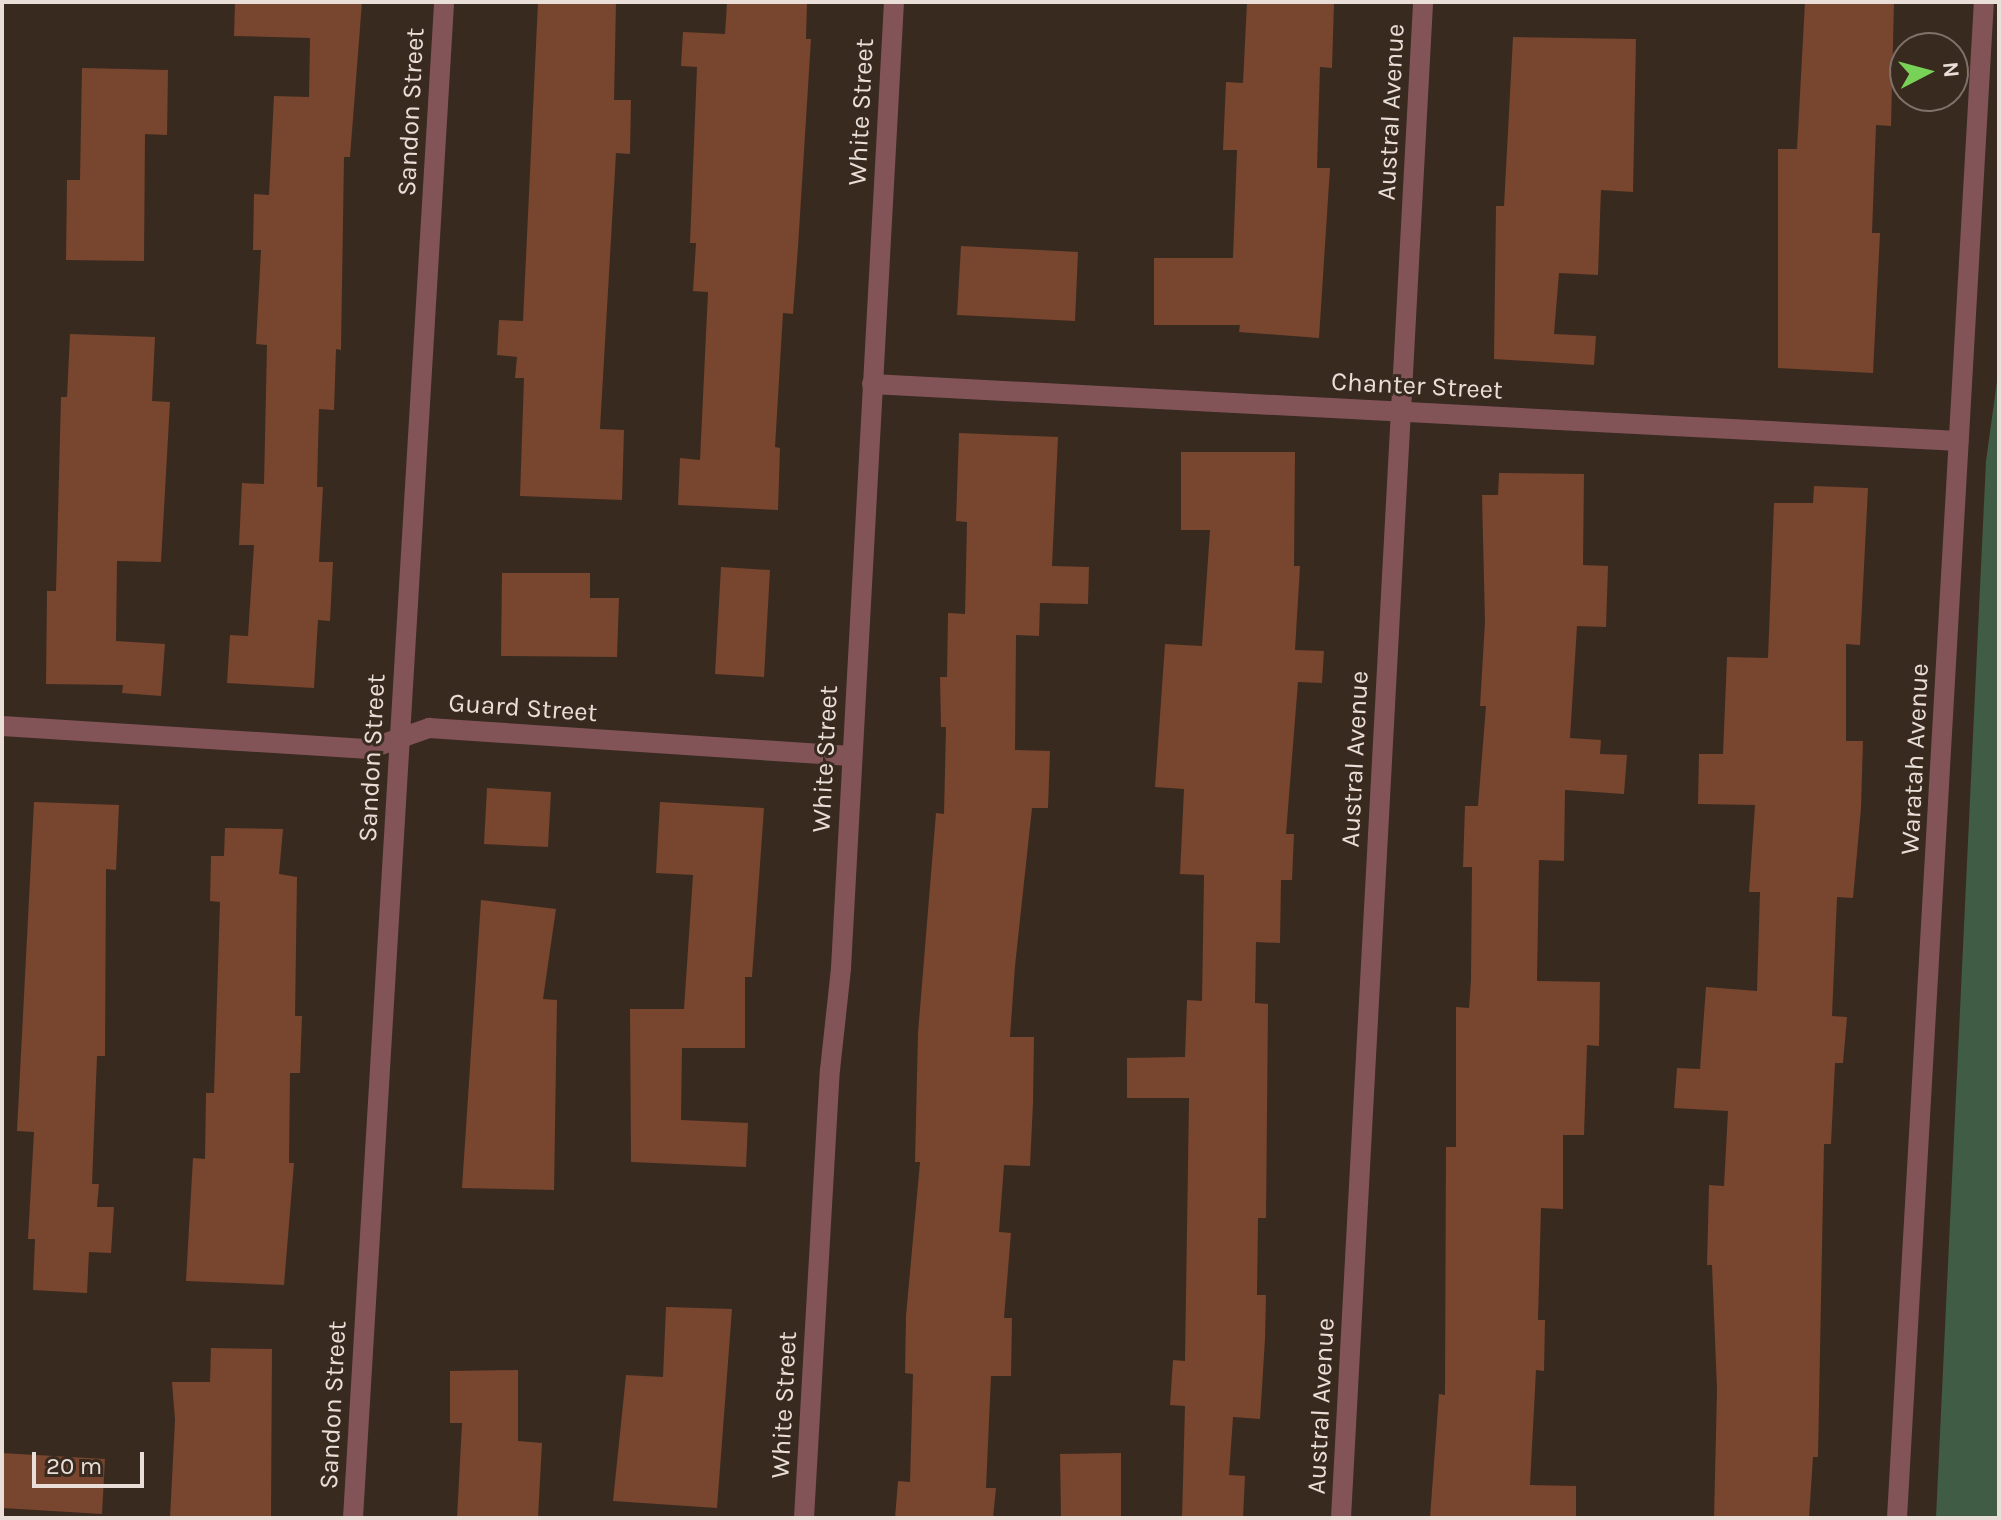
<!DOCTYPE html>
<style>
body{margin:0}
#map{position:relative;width:2001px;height:1520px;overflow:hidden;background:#392a1f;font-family:Karla,sans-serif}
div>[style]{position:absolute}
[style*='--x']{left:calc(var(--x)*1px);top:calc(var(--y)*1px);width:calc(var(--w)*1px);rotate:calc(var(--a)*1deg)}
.green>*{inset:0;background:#415c44}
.building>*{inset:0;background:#78452e}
.minor>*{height:20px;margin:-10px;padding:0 10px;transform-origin:10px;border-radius:10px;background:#825458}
span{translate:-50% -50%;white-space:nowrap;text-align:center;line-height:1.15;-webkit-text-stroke:6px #392a1f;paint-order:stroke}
.street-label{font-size:26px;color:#e9dfd8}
.frame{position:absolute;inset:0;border:4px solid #e9dfd8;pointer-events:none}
.north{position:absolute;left:1889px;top:32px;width:80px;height:80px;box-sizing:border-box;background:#392a1f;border:2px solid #7f7269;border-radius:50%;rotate:84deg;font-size:22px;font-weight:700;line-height:32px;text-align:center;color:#e9dfd8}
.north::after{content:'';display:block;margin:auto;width:28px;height:36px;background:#78d258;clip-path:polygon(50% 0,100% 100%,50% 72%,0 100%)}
.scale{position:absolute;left:32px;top:1452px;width:112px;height:36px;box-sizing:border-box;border:4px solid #e9dfd8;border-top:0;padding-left:10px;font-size:24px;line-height:28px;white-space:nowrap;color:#e9dfd8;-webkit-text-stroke:6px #392a1f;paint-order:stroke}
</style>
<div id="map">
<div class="green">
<div style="clip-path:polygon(1999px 367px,1999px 1518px,1936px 1518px,1986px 461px)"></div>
</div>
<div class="building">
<div style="clip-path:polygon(235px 2px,362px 2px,350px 157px,344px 157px,341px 350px,336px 349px,334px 410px,319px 409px,317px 487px,323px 487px,319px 562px,333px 562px,330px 621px,318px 620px,314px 688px,227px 683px,230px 635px,248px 636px,254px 545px,239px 545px,242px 483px,264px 484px,267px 345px,256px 344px,261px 250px,253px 250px,254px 194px,269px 195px,274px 96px,309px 97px,310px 38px,234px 36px)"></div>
<div style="clip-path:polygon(538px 2px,616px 2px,614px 100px,631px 100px,630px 154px,616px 153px,600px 429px,624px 430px,622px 500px,520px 496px,524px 378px,515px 378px,517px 357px,497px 355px,499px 320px,523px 321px)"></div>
<div style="clip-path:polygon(727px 2px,807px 2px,806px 39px,811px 39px,798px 247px,793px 314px,783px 313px,775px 447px,780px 448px,778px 510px,678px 505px,680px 458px,700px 460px,708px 292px,693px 291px,696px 243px,690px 243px,697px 67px,681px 66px,683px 32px,725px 34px)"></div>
<div style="clip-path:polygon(1247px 2px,1334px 2px,1332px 68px,1320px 67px,1317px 168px,1330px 168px,1319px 338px,1239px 332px,1240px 325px,1154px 325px,1154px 258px,1233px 258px,1237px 150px,1223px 150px,1226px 82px,1243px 83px)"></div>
<div style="clip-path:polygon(1805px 2px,1894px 2px,1891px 126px,1876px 125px,1872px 233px,1880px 233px,1873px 373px,1778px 368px,1778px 149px,1797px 149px)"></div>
<div style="clip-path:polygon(1513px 37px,1636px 39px,1633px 192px,1601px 190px,1598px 275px,1559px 273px,1554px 334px,1596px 336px,1594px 365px,1494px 359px,1496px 206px,1504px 206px)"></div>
<div style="clip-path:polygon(82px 68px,168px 70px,167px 135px,145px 134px,144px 261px,66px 260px,67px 180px,80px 180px)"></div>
<div style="clip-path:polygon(961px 246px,1078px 252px,1075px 321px,957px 315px)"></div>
<div style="clip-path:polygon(70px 334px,155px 337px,152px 401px,170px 402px,161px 562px,117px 561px,116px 641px,165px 644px,161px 696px,122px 693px,123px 685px,46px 684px,47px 591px,56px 591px,61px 397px,67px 397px)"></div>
<div style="clip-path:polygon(959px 433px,1058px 437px,1052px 566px,1089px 567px,1088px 604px,1040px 603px,1039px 636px,1016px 635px,1015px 750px,1050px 751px,1048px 808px,1032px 808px,1015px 966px,1010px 1037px,1034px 1037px,1033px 1103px,1030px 1166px,1004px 1165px,999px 1232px,1011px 1233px,1004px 1318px,1012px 1318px,1011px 1376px,991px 1376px,986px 1488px,996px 1488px,993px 1518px,895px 1518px,898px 1481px,910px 1482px,913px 1374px,905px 1373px,906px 1316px,920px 1162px,915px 1162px,918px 1033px,936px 813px,944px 814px,946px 727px,941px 727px,940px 677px,947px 677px,948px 613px,965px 614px,967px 522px,956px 521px)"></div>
<div style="clip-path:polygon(1181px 452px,1295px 452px,1294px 566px,1300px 566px,1295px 650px,1324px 651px,1322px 683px,1298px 682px,1286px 834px,1294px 834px,1292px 880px,1281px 880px,1280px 943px,1256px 942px,1255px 1003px,1268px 1004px,1266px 1218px,1258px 1218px,1257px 1295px,1266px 1295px,1265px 1339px,1260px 1419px,1233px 1417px,1229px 1475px,1245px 1476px,1243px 1518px,1182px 1518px,1185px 1406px,1170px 1405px,1173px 1360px,1185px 1361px,1189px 1098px,1127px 1098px,1127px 1058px,1185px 1057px,1187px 1000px,1202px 1001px,1204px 875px,1180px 874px,1184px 789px,1155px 787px,1165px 644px,1202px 646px,1210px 530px,1181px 530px)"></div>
<div style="clip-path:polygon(1499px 473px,1584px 474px,1583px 565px,1608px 566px,1606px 627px,1577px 626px,1570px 738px,1601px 740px,1600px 754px,1627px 755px,1624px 794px,1565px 790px,1564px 861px,1539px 860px,1537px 981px,1600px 982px,1599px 1046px,1587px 1045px,1584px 1135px,1563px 1135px,1563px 1209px,1541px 1208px,1538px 1320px,1545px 1320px,1544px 1371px,1536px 1370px,1530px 1485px,1576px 1486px,1576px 1518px,1430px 1518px,1439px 1394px,1445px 1395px,1446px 1147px,1456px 1147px,1456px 1007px,1469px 1008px,1471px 980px,1472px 867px,1463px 867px,1465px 806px,1478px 806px,1486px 706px,1480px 706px,1485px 622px,1482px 495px,1498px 495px)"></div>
<div style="clip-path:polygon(1814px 486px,1868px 488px,1860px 645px,1846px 644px,1846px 741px,1863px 741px,1861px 808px,1853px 898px,1837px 897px,1832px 1016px,1847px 1017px,1843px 1063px,1835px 1063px,1831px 1144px,1824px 1144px,1818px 1457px,1813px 1457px,1809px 1518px,1714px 1518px,1717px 1389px,1712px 1265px,1707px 1265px,1709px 1185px,1724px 1186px,1728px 1111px,1674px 1108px,1677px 1068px,1700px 1069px,1706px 987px,1757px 991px,1760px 892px,1749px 892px,1755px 805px,1698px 804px,1699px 754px,1723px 754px,1727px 657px,1768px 658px,1774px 503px,1813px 503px)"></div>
<div style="clip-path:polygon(721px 567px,770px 570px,764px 677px,715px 674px)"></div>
<div style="clip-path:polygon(502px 573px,590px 573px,590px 598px,619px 598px,617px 657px,501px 656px)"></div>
<div style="clip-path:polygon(487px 788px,551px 792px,548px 847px,484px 844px)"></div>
<div style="clip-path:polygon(34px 802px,119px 805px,116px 870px,106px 869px,105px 1056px,97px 1056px,92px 1184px,99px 1184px,97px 1207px,114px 1207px,111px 1253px,89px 1252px,87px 1293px,33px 1290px,35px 1239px,28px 1239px,34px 1132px,17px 1131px)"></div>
<div style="clip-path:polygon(660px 802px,764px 808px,752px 977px,745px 977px,745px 1048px,682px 1048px,681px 1120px,748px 1123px,746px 1167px,631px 1162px,630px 1009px,684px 1009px,693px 875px,656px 873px)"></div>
<div style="clip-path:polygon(225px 828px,283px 829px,279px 874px,297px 877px,295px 1016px,302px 1016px,300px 1073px,290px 1073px,289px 1163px,294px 1163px,284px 1285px,186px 1281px,193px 1158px,205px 1159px,206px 1093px,214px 1093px,220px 902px,210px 901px,211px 856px,224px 856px)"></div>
<div style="clip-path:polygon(481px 900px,556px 909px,543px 999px,557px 1000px,554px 1190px,462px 1188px)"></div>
<div style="clip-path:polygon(666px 1307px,732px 1309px,717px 1508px,613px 1501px,626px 1375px,663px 1377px)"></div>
<div style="clip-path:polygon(211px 1348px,272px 1349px,271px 1518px,170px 1518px,175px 1420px,172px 1382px,210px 1382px)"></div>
<div style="clip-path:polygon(518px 1370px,518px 1441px,542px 1443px,538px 1518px,457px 1518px,462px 1423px,450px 1423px,450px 1371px)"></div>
<div style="clip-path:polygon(2px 1453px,105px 1459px,102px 1514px,2px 1508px)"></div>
<div style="clip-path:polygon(1121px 1453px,1121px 1518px,1061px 1518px,1060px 1454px)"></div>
</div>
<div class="minor">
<div style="--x:872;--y:384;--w:1088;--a:3"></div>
<div style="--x:2;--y:726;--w:368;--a:3.6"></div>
<div style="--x:369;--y:749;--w:64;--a:-19.3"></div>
<div style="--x:429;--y:728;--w:423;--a:3.8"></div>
<div style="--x:353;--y:1518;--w:1519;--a:-86.56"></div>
<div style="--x:804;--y:1518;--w:449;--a:-86.7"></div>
<div style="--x:830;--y:1070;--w:103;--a:-83.8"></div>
<div style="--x:841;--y:968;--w:967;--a:-86.86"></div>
<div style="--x:1341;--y:1518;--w:1518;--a:-86.9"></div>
<div style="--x:1897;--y:1518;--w:1518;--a:-86.72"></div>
</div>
<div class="street-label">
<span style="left:411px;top:112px;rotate:-87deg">Sandon Street</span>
<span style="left:861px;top:112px;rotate:-87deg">White Street</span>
<span style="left:1391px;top:112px;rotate:-87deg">Austral Avenue</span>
<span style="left:1417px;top:386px;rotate:3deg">Chanter Street</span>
<span style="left:523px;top:708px;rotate:4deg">Guard Street</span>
<span style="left:372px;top:758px;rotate:-87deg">Sandon Street</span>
<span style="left:825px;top:759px;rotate:-87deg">White Street</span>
<span style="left:1355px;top:759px;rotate:-87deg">Austral Avenue</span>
<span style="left:1915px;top:759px;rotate:-87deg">Waratah Avenue</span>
<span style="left:333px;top:1405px;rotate:-87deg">Sandon Street</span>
<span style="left:784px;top:1405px;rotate:-87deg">White Street</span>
<span style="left:1321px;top:1406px;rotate:-87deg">Austral Avenue</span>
</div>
<div class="frame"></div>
<div class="north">N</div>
<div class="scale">20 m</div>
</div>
